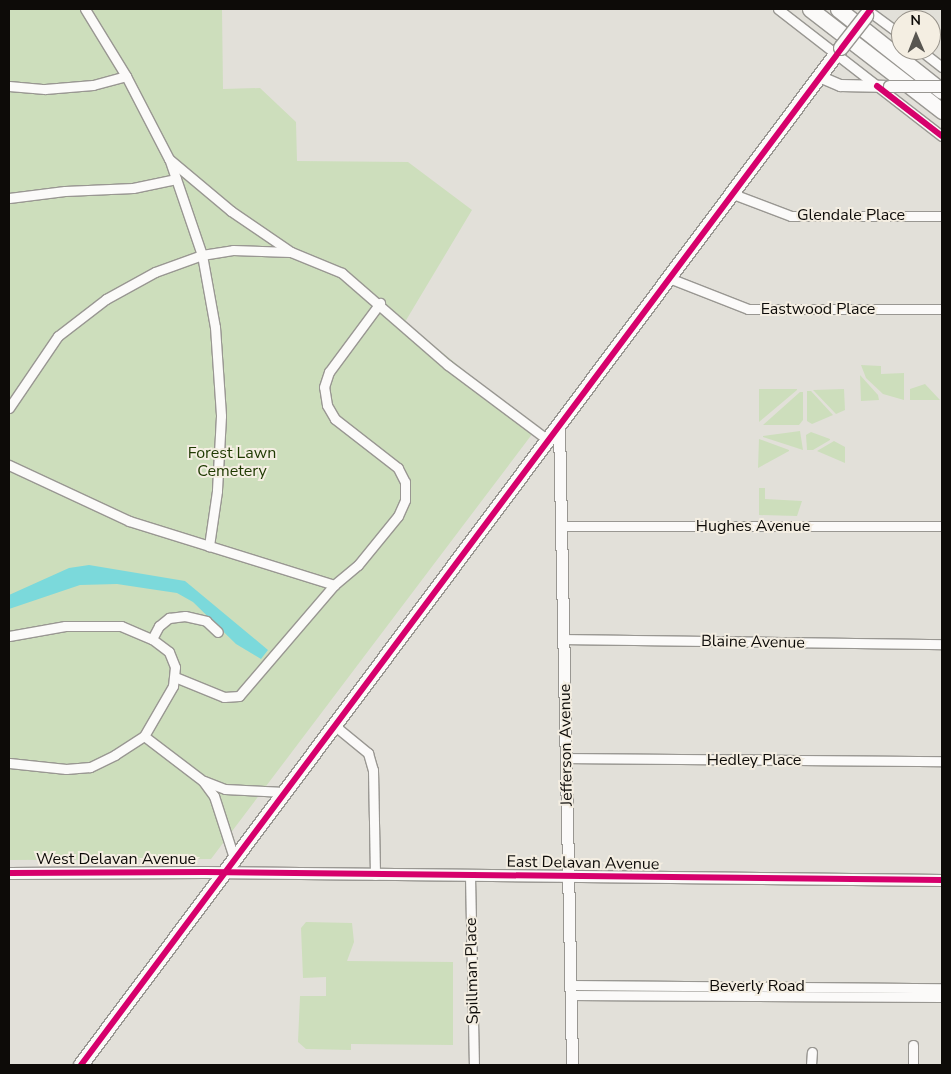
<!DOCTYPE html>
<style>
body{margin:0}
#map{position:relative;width:951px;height:1074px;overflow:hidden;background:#e2e0d9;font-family:"Nunito Sans",sans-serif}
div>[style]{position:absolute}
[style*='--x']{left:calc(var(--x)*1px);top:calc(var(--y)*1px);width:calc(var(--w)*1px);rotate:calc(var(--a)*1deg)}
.green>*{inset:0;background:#cddebc}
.water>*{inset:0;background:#7bd9db}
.roads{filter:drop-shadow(1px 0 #999792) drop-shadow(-1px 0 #999792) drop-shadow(0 1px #999792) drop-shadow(0 -1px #999792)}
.street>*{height:9px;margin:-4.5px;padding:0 4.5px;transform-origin:4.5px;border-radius:4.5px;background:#fbfaf9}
.secondary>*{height:11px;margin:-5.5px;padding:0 5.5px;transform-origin:5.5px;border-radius:5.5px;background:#fbfaf9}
.primary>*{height:14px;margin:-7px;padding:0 7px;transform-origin:7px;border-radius:7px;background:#fbfaf9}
.highway>*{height:15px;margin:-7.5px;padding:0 7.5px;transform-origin:7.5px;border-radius:7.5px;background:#fbfaf9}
.bridges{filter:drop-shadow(1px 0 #999792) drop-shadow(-1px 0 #999792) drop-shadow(0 1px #999792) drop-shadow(0 -1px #999792)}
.secondary-bridge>*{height:11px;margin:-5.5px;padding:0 5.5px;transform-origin:5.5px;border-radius:5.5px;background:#fbfaf9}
.primary-bridge>*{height:14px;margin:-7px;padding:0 7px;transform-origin:7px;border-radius:7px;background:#fbfaf9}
.cycleway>*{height:6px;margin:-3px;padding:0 3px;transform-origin:3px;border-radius:3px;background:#d6006c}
span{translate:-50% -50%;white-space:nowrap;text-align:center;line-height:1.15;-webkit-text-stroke:4px #f4eee2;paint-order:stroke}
.street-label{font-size:16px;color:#0d0b08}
.park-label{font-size:16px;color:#1e3900}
.frame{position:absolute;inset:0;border:10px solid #0d0b08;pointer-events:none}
.north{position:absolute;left:891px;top:10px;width:50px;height:50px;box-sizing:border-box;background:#f4eee2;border:1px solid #98938b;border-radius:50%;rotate:359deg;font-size:14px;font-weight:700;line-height:20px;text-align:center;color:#0d0b08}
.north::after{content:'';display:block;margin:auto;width:18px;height:22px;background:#585651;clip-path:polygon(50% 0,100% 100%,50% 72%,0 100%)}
</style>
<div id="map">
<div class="green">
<div style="clip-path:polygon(9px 9px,222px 9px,223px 89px,260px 88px,296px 122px,297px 161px,408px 162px,472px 210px,405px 322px,536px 429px,211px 859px,9px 860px)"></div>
<div style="clip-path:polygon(861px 365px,881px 366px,881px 374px,904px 373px,904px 400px,883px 394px,866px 378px)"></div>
<div style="clip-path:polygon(860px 375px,878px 395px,879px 400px,861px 401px)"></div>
<div style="clip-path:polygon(925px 384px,940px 400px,910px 400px,910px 389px)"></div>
<div style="clip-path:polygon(759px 389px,797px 389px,797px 390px,759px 422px)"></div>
<div style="clip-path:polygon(844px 389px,845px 410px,836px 414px,813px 390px)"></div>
<div style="clip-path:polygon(807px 391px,811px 391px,833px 415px,812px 424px,807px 421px)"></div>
<div style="clip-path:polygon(800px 392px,803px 392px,803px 420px,799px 425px,763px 425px)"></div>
<div style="clip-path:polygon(800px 431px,803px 450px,763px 437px,763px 436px)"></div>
<div style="clip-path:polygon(811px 432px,830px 439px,830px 440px,813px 450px,807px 450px,806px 435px)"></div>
<div style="clip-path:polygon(759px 439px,789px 450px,789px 451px,758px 468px)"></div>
<div style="clip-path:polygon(834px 441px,845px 447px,845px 463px,817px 451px)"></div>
<div style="clip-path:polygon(759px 488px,765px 488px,765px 499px,802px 501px,797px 516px,759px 515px)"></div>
<div style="clip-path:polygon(306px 922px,352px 923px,354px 942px,347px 961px,453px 962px,453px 1045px,351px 1044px,351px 1050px,306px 1049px,298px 1042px,300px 996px,326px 996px,326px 977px,303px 978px,301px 928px)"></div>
</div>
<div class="water">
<div style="clip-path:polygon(89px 565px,185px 581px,268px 650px,261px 659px,236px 644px,193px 602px,177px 593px,150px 589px,117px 584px,80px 585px,9px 609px,9px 595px,69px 568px)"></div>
</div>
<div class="roads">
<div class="street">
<div style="--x:85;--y:9;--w:79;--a:58.5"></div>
<div style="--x:126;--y:76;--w:93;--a:62.6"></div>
<div style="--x:169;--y:159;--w:81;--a:40"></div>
<div style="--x:231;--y:211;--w:73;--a:34.3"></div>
<div style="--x:291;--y:252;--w:55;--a:22.4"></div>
<div style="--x:342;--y:273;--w:140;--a:41"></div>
<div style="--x:448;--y:365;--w:125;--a:36.9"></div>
<div style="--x:778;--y:9;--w:207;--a:37.8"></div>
<div style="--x:866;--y:9;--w:44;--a:36.6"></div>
<div style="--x:920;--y:50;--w:28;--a:38"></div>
<div style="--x:9;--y:86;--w:36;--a:5"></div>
<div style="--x:45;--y:89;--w:48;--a:-4.8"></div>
<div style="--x:93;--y:85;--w:34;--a:-15"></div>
<div style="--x:170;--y:161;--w:99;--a:71.2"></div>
<div style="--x:202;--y:255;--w:73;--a:79.8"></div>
<div style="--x:215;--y:327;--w:89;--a:86.1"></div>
<div style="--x:221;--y:416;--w:75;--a:93.1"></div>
<div style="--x:217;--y:491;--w:56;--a:98.3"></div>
<div style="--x:733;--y:194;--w:62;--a:20.8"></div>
<div style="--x:791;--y:216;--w:151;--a:0"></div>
<div style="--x:9;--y:198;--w:56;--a:-7.1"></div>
<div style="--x:65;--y:191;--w:68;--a:-2.5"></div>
<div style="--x:133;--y:188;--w:44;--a:-11.8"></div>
<div style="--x:669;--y:278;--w:85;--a:21.4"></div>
<div style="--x:748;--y:309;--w:194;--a:0"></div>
<div style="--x:9;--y:408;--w:87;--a:-55.8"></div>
<div style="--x:58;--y:336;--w:61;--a:-37.6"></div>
<div style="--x:106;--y:299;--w:56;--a:-28.9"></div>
<div style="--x:155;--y:272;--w:50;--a:-19.9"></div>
<div style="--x:202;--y:255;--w:31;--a:-9"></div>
<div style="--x:233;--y:250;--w:57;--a:2"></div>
<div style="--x:9;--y:465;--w:132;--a:25"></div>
<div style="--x:129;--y:521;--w:215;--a:17.3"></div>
<div style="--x:563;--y:526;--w:379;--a:0"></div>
<div style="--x:9;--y:636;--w:57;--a:-10.1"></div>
<div style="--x:65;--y:626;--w:56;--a:0"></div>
<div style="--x:121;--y:626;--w:34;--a:23"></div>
<div style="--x:152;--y:639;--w:21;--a:37"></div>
<div style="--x:169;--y:652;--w:16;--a:68"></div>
<div style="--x:175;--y:667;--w:19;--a:96"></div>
<div style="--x:173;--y:686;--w:58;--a:120.1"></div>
<div style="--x:144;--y:736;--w:35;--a:147"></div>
<div style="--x:115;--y:755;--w:28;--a:154"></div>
<div style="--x:90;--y:767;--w:24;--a:175"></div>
<div style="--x:66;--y:769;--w:57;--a:-174"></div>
<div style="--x:152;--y:639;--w:15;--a:-62"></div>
<div style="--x:159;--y:626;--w:13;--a:-39"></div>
<div style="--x:169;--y:618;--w:16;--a:-7"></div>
<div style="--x:185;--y:616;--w:22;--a:13"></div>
<div style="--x:206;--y:621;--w:16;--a:43"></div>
<div style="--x:565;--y:639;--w:377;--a:0.8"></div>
<div style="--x:175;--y:677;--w:53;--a:22.2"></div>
<div style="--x:224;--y:697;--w:15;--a:-4"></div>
<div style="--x:239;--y:696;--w:146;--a:-49.4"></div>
<div style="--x:334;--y:585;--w:31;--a:-40"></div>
<div style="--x:358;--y:565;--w:63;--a:-50.8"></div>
<div style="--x:398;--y:516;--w:17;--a:-66"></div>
<div style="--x:405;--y:500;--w:18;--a:-90"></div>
<div style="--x:405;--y:482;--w:16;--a:-117"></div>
<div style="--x:398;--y:468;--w:80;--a:-142.1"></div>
<div style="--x:335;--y:419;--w:16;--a:-120"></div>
<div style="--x:327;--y:405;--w:18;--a:-99"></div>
<div style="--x:324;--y:387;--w:16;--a:-72"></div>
<div style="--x:329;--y:372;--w:86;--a:-53.5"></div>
<div style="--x:335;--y:726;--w:43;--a:39.3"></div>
<div style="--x:368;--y:753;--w:18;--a:74"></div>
<div style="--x:373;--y:770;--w:105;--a:88.9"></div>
<div style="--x:144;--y:736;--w:74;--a:37.3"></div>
<div style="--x:203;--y:781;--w:19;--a:54"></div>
<div style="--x:214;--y:796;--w:65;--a:72.1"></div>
<div style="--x:566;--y:758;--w:376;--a:0.5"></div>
<div style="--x:204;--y:781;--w:22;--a:21"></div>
<div style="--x:225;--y:789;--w:59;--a:2.9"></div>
<div style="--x:470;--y:876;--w:189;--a:88.8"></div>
<div style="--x:571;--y:985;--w:371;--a:0.5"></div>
<div style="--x:571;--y:995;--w:371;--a:0.3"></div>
<div style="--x:811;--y:1065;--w:13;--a:-86"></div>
<div style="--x:913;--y:1065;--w:20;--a:-90"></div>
</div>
<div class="secondary">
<div style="--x:821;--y:77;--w:21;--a:23"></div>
<div style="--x:840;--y:85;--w:49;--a:1.2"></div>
<div style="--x:559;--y:426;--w:639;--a:88.83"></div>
<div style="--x:9;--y:873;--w:196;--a:-0.3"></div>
<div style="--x:205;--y:872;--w:737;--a:0.62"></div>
</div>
<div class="primary">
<div style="--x:81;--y:1065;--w:1270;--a:-53.23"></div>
</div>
<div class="highway">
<div style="--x:810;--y:9;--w:167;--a:37.7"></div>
<div style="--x:838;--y:9;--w:132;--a:38.3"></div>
</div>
</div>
<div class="bridges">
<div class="secondary-bridge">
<div style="--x:889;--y:86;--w:53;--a:0"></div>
</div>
<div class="primary-bridge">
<div style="--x:841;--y:48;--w:41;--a:-52"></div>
</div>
</div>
<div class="cycleway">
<div style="--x:877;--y:86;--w:82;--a:37.6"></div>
<div style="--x:9;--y:873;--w:196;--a:-0.3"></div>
<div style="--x:205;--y:872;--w:737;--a:0.62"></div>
<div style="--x:81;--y:1065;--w:1319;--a:-53.2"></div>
</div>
<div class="street-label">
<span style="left:851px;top:215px">Glendale Place</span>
<span style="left:818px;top:309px">Eastwood Place</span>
<span style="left:753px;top:526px">Hughes Avenue</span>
<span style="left:753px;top:642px;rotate:1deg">Blaine Avenue</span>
<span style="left:566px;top:745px;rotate:-91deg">Jefferson Avenue</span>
<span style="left:754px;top:760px">Hedley Place</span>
<span style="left:116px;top:859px">West Delavan Avenue</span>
<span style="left:583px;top:863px;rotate:1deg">East Delavan Avenue</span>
<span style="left:472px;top:971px;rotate:-91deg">Spillman Place</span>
<span style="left:757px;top:986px">Beverly Road</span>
</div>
<div class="park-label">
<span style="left:232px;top:462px">Forest Lawn<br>Cemetery</span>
</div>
<div class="frame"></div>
<div class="north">N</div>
</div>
